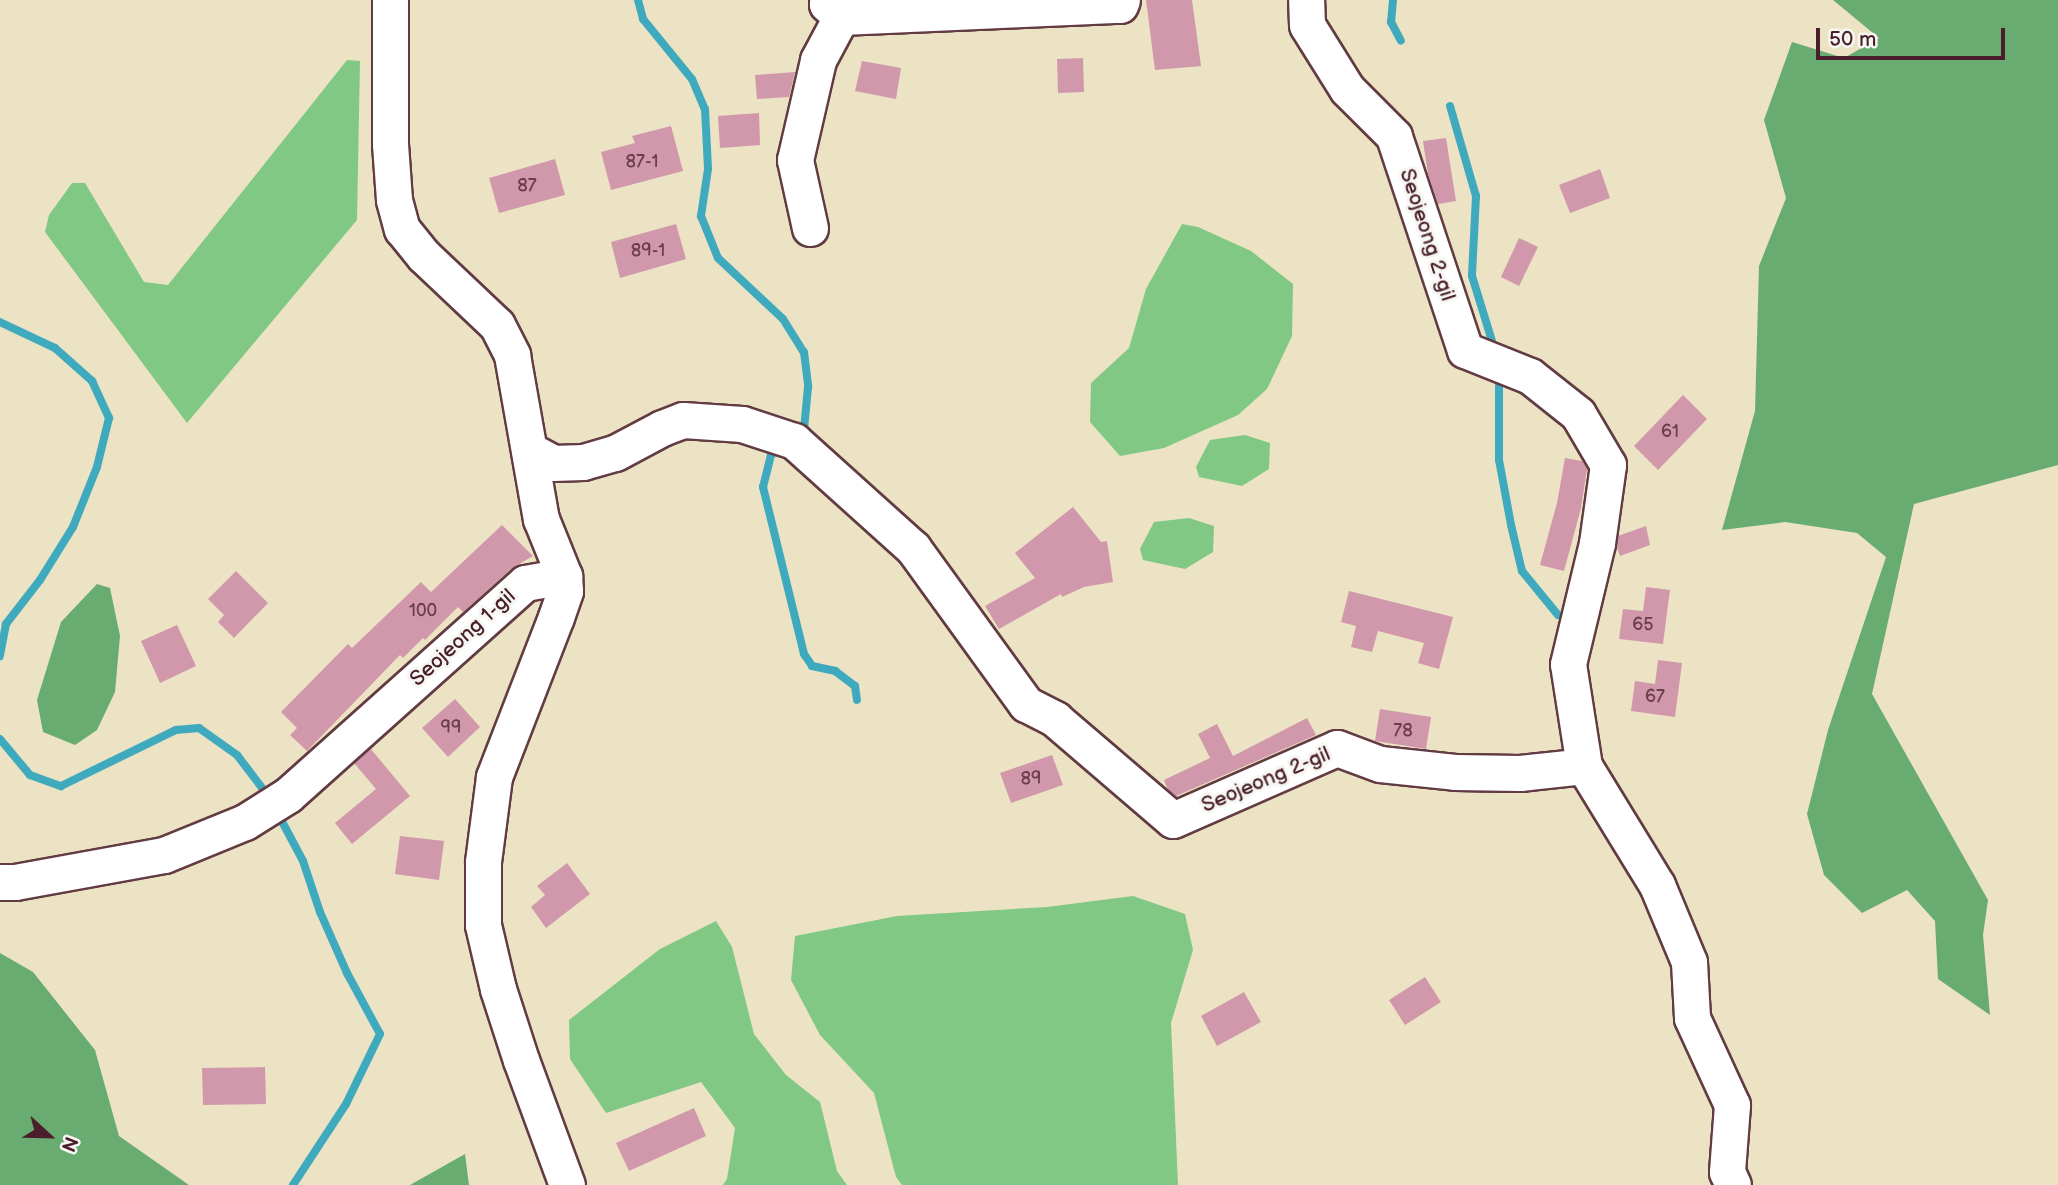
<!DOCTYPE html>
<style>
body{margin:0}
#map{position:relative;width:2058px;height:1185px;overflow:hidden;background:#ece3c4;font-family:"Balsamiq Sans",sans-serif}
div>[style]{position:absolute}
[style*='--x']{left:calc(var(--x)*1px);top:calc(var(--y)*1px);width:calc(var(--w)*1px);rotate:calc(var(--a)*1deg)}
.green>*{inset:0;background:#81c884}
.forest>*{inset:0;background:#68ac72}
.stream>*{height:8px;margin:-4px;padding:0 4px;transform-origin:4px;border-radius:4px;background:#3faabe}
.building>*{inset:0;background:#d198ac}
.roads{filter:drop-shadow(2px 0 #623c42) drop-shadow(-2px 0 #623c42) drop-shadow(0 2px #623c42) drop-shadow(0 -2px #623c42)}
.minor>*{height:35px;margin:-17.5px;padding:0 17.5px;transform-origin:17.5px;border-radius:17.5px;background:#fff}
span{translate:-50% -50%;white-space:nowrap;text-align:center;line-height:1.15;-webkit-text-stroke:6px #f6f6f2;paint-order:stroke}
.number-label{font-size:18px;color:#6c3d4b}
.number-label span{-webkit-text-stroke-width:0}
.street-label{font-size:21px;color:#4a1f2b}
.north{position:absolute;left:14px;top:1101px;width:70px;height:70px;-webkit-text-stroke:5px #f6f6f2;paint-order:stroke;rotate:112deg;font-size:19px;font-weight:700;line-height:28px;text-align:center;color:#4a1f2b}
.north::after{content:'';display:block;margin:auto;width:24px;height:32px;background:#4a1f2b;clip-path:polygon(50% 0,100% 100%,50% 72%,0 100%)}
.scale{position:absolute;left:1816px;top:28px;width:189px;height:32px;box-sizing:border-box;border:4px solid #4a1f2b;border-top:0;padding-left:9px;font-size:21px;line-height:24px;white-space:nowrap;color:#4a1f2b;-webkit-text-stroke:5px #f6f6f2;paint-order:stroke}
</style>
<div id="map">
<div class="green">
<div style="clip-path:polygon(347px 60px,360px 61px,357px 220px,187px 423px,45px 232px,49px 215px,72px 183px,85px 183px,144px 282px,168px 285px)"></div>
<div style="clip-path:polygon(1182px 224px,1198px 227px,1251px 251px,1293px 284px,1292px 336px,1267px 389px,1238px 415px,1164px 448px,1120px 456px,1090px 422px,1091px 383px,1129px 348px,1146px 289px)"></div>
<div style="clip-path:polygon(1245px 435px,1270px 443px,1269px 469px,1242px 486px,1199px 477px,1196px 467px,1210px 440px)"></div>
<div style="clip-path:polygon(1189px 518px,1214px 526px,1213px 552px,1185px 569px,1143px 560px,1140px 549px,1154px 522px)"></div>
<div style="clip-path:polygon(1133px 896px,1185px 914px,1193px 950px,1171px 1023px,1178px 1185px,902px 1185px,896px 1177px,874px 1093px,820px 1035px,791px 980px,795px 936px,897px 916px,1047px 907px)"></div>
<div style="clip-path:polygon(716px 921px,732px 947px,754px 1034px,786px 1075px,820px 1102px,837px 1171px,847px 1185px,723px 1185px,727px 1179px,735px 1128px,701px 1082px,606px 1113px,570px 1059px,569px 1020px,660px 949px)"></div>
</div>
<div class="forest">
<div style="clip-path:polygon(1833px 0,2058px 0,2058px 465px,1914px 504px,1872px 694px,1988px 900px,1983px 935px,1990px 1015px,1938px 979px,1935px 921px,1907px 890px,1862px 913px,1824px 875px,1807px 814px,1828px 730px,1886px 557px,1857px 533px,1785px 522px,1722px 530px,1755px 411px,1759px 266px,1786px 198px,1764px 120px,1792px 42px,1844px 58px,1879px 38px)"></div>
<div style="clip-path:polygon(97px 584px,110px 588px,120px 636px,115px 692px,97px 730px,75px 745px,43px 732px,37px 700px,61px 622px)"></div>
<div style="clip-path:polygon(0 953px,33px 972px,95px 1050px,119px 1136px,189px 1185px,0 1185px)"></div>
<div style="clip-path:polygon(465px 1154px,469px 1185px,410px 1185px)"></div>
</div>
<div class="stream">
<div style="--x:638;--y:0;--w:20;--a:75"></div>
<div style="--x:643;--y:19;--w:77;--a:50.8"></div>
<div style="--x:692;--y:79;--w:33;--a:67"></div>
<div style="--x:705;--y:109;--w:60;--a:87.1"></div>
<div style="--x:708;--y:169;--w:48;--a:98.5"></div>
<div style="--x:701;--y:216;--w:45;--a:68"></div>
<div style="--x:718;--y:258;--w:89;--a:43.2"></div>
<div style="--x:783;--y:319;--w:39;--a:58"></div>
<div style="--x:804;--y:352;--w:35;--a:83"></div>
<div style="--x:808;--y:387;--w:42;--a:95.4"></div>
<div style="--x:804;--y:429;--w:6;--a:141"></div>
<div style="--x:1393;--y:0;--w:22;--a:95"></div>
<div style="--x:1391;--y:22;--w:21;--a:62"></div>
<div style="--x:1450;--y:106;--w:94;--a:73.9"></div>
<div style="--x:1476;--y:196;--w:80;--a:92.9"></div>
<div style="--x:1472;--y:276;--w:68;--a:72.9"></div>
<div style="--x:0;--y:322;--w:61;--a:25.3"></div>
<div style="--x:55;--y:348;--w:50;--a:41.7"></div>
<div style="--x:92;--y:381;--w:41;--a:65.3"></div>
<div style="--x:109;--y:418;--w:50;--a:103.8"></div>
<div style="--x:97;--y:467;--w:65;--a:111.8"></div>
<div style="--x:73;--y:527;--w:62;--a:121.9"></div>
<div style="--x:40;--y:580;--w:56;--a:127.7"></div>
<div style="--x:6;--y:624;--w:33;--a:101"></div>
<div style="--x:1499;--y:386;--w:74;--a:90"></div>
<div style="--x:1499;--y:460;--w:66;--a:79.5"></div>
<div style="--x:1511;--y:525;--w:47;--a:76.6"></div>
<div style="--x:1522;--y:571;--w:57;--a:50.7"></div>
<div style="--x:781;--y:447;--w:13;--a:141"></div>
<div style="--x:771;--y:455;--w:33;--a:104"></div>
<div style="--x:763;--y:487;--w:172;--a:76.2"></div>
<div style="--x:804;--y:654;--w:14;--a:56"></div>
<div style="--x:812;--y:666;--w:24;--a:12"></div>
<div style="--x:835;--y:671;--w:25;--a:37"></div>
<div style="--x:855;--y:686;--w:14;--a:82"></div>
<div style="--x:0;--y:739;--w:47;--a:50.2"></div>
<div style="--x:30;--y:775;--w:33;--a:20"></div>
<div style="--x:61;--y:786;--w:128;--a:-26"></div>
<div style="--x:176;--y:730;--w:23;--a:-5"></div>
<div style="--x:199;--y:728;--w:47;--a:35.4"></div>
<div style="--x:237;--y:755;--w:53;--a:52.7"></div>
<div style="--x:277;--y:812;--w:55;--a:62"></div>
<div style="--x:303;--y:861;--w:54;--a:71.6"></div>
<div style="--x:320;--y:912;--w:67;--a:66.1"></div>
<div style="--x:347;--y:973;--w:69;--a:61.6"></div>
<div style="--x:380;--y:1034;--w:78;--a:115.9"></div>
<div style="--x:346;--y:1104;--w:97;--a:123.2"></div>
</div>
<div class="building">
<div style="clip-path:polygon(1146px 0,1192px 0,1201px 66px,1155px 70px)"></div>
<div style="clip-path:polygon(1083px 58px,1084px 92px,1058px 93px,1057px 59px)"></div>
<div style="clip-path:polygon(862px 61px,901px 68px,896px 99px,855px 91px)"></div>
<div style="clip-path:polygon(795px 72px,789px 97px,757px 99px,755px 75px)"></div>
<div style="clip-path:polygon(759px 113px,760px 145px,720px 148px,718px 116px)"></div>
<div style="clip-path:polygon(671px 126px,683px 171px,611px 190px,601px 152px,635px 143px,632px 136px)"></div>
<div style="clip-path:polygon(1446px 138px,1456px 201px,1438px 204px,1428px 174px,1423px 141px)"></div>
<div style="clip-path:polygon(555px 159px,565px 195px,499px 213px,489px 178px)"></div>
<div style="clip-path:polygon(1600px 169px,1610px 198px,1570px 213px,1559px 185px)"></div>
<div style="clip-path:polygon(676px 224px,686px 259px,620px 278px,611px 242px)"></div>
<div style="clip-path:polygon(1519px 238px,1538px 247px,1519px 286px,1501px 277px)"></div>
<div style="clip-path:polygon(1683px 395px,1707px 419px,1658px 470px,1634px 446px)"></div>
<div style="clip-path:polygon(1565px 458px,1582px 461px,1587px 469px,1581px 508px,1564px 571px,1540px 565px,1557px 503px)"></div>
<div style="clip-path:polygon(1073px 507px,1101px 542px,1107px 541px,1113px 582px,1084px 587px,1062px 597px,1061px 594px,999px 629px,985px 606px,1035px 578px,1015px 553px)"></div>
<div style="clip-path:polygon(502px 525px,533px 556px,512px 568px,463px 612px,458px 607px,425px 640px,423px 638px,403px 658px,400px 655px,307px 751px,290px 735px,297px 728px,281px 712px,348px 644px,352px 648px,421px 582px,431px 592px)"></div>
<div style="clip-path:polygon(1646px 526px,1650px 545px,1620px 556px,1617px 547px,1618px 536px)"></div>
<div style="clip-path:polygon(236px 571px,268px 603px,234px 638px,218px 622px,224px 615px,208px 599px)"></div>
<div style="clip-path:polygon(1646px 587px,1670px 590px,1663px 644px,1619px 639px,1623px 609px,1643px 611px)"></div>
<div style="clip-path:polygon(1349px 591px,1453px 617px,1439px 669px,1418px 663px,1424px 643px,1378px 631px,1372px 652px,1351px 647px,1356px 626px,1341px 622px)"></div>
<div style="clip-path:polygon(177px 625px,196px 666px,160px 683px,141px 641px)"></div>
<div style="clip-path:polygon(1658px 660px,1682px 663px,1675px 717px,1631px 711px,1635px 681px,1655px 684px)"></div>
<div style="clip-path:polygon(455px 699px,480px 727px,448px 757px,422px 728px)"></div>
<div style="clip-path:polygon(1380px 709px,1431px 717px,1426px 749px,1375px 741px)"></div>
<div style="clip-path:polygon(1307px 718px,1316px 735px,1176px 796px,1168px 790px,1164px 780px,1210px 758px,1198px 734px,1217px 724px,1233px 756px)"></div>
<div style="clip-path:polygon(370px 748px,410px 796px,352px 844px,335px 823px,376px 789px,354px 763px)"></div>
<div style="clip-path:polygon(1052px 755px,1063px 785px,1011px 803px,1000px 773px)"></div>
<div style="clip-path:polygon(400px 836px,444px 841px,439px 880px,395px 874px)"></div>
<div style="clip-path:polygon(567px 863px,590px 894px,546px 928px,531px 907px,545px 895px,537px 886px)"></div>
<div style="clip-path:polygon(1425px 977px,1441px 1002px,1405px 1025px,1389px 1000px)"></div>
<div style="clip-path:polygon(1244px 992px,1261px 1022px,1217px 1046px,1201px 1016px)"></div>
<div style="clip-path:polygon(265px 1067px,266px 1104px,203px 1105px,202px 1068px)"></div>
<div style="clip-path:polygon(694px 1108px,706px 1136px,629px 1171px,616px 1143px)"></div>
</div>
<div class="roads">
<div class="minor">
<div style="--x:390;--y:0;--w:144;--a:90"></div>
<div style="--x:390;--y:144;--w:56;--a:85.9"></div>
<div style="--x:394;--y:200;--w:30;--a:75"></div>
<div style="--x:402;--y:229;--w:35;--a:51"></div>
<div style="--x:424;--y:256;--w:100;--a:43.4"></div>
<div style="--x:497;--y:325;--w:34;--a:63"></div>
<div style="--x:512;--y:355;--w:167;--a:80"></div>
<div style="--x:541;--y:519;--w:61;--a:68"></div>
<div style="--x:564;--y:576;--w:15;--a:86"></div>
<div style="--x:565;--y:591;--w:28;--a:109"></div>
<div style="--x:556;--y:617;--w:172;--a:111.2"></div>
<div style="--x:494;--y:777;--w:86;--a:97.4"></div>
<div style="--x:483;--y:862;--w:63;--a:90"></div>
<div style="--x:483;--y:925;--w:66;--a:76.8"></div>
<div style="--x:498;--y:989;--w:75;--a:72.1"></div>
<div style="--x:521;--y:1060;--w:133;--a:69.8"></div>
<div style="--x:830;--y:0;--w:5;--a:127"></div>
<div style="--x:827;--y:4;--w:19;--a:43"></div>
<div style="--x:841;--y:17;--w:279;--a:-2.5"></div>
<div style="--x:1120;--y:5;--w:5;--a:-68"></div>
<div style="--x:810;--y:228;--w:70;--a:-102.4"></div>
<div style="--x:795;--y:160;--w:103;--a:-77"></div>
<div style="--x:818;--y:60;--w:49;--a:-61.9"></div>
<div style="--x:529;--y:450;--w:27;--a:28"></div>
<div style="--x:553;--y:463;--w:30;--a:-2"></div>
<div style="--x:583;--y:462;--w:33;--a:-16"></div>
<div style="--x:615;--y:453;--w:53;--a:-28"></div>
<div style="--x:662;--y:428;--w:22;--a:-21"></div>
<div style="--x:683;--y:420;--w:59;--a:3.9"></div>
<div style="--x:742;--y:424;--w:55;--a:18.1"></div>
<div style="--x:794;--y:441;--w:160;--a:42"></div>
<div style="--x:913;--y:548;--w:193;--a:54.1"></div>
<div style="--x:1026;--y:704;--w:33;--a:27"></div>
<div style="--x:1055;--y:719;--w:155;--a:40.6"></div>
<div style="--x:1173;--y:820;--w:179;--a:-23.7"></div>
<div style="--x:1337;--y:748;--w:46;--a:20.4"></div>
<div style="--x:1380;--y:764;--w:75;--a:6.1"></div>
<div style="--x:1455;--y:772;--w:65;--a:0.9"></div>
<div style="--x:1520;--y:773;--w:64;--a:-6.2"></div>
<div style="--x:1584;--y:766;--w:103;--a:-98.9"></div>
<div style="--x:1568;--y:664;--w:124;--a:-76.5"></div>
<div style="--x:1597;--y:543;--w:79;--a:-82"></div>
<div style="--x:1608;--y:465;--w:59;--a:-120.5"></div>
<div style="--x:1578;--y:414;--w:61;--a:-141.6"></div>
<div style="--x:1530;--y:376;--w:70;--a:-158.2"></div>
<div style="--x:1465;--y:350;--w:225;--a:-108.4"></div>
<div style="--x:1394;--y:136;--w:66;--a:-135"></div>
<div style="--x:1347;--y:89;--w:75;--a:-122"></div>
<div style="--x:1307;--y:25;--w:25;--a:-92"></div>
<div style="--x:1584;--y:766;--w:140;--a:58.5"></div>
<div style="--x:1657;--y:885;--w:83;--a:67.4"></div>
<div style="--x:1689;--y:962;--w:56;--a:86.9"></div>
<div style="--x:1692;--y:1018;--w:96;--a:65.3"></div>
<div style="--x:1732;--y:1105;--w:67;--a:94.3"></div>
<div style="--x:1727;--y:1172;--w:14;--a:65"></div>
<div style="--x:0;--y:882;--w:15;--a:0"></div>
<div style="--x:15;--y:882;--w:151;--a:-10.3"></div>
<div style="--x:164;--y:855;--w:87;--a:-22.2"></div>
<div style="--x:245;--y:822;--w:51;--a:-32.1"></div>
<div style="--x:288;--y:795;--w:318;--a:-41.8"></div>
<div style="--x:525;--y:583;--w:40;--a:-10"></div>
</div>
</div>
<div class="number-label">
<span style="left:642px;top:162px">87-1</span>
<span style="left:527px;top:186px">87</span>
<span style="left:648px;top:251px">89-1</span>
<span style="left:1670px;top:432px">61</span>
<span style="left:423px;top:611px">100</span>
<span style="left:1643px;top:625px">65</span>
<span style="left:1655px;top:697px">67</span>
<span style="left:451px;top:728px">99</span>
<span style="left:1403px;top:731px">78</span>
<span style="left:1031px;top:779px">89</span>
</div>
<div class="street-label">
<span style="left:1427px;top:235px;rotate:72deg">Seojeong 2-gil</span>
<span style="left:463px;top:638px;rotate:-42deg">Seojeong 1-gil</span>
<span style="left:1266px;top:780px;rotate:-23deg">Seojeong 2-gil</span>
</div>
<div class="north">N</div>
<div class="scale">50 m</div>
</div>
